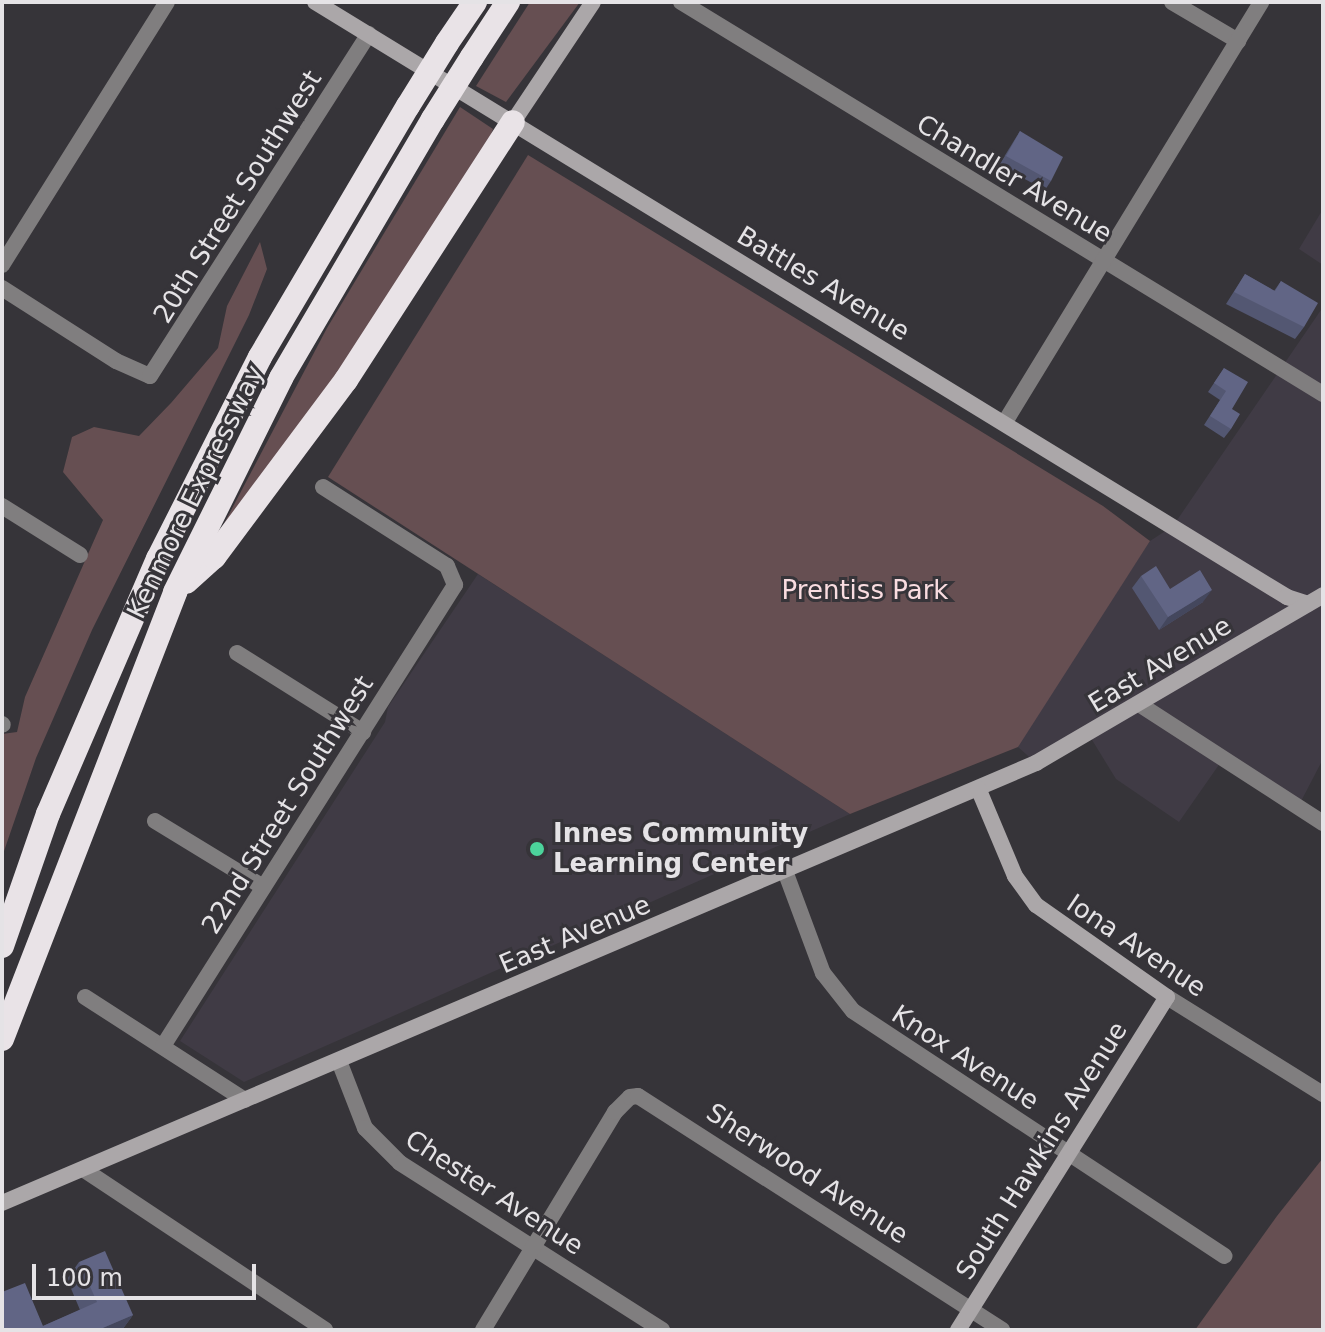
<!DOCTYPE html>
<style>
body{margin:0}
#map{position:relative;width:1325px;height:1332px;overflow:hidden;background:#363439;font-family:"DejaVu Sans",sans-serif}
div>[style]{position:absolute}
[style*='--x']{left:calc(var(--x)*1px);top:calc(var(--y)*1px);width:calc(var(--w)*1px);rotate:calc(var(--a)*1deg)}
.built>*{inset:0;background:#403b45}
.green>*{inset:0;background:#664f52}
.street>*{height:16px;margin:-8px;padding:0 8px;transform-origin:8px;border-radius:8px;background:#807e7f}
.secondary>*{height:16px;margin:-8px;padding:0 8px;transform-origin:8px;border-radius:8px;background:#aba7a9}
.highway>*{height:24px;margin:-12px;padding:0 12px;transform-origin:12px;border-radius:12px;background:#e9e3e7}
.highway-bridge>*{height:24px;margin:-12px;padding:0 12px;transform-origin:12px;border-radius:12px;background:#e9e3e7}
.wall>*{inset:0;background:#535772}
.shaded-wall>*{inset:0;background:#44475d}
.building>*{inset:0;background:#616585}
.dots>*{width:22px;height:22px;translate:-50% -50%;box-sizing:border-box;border:4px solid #363439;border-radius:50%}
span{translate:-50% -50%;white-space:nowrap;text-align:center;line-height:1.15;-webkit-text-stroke:6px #363439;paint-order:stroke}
.street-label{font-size:26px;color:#e5e3e6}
.park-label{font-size:26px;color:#f9dce0}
.poi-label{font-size:26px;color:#e5e3e6;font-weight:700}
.left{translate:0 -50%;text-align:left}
.frame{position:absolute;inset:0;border:4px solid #e5e3e6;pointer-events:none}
.scale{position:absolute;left:32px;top:1264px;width:224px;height:36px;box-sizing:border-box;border:4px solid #e5e3e6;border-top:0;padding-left:10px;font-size:24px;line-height:28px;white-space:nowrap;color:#e5e3e6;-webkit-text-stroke:6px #363439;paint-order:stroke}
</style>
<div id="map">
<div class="built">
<div style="clip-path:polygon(1323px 209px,1323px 265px,1299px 249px)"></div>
<div style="clip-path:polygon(1323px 307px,1323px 759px,1298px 807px,1223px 759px,1179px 822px,1116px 779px,1089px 735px,1036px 763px,1018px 747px,1019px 741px,1150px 541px,1173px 526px)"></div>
<div style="clip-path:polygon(478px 574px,850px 814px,244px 1082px,180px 1041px,385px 722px,388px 707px)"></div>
</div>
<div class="green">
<div style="clip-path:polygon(530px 2px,580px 2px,506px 102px,476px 86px)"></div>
<div style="clip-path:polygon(460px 107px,493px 129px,487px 146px,359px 350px,217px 537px,327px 328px)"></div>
<div style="clip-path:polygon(528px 155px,1103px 506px,1150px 541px,1018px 747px,850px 814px,328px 477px)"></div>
<div style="clip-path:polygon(260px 242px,267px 269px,249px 315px,92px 630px,36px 758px,2px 857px,2px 734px,17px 732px,25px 697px,103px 520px,63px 472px,72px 437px,94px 427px,139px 436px,171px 403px,218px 348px,227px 306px)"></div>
<div style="clip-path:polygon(1323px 1158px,1323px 1330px,1195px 1330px,1277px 1216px)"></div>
</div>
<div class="street">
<div style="--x:681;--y:2;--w:752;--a:31.41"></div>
<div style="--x:1172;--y:2;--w:77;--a:30.6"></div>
<div style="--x:2;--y:265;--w:310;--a:-57.9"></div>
<div style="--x:2;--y:288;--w:135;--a:32.6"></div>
<div style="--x:116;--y:361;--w:37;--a:24"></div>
<div style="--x:150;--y:376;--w:406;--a:-57.4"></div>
<div style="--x:1005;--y:422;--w:492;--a:-58.6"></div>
<div style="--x:2;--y:506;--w:92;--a:32.1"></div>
<div style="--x:237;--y:653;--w:149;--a:32.1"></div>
<div style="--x:1139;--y:704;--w:219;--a:32.9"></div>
<div style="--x:2;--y:724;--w:1;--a:45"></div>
<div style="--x:155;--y:821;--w:127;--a:31.4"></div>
<div style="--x:785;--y:871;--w:109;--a:69.6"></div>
<div style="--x:823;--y:973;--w:48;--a:51.7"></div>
<div style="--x:853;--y:1011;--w:445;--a:33.4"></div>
<div style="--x:85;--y:997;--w:190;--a:32.8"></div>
<div style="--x:1167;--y:997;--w:184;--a:31.9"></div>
<div style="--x:163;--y:1046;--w:546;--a:-57.65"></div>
<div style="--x:455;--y:585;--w:21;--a:-113"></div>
<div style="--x:447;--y:566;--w:147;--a:-147.5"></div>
<div style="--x:339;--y:1061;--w:72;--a:68.8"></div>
<div style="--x:365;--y:1128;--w:49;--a:45"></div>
<div style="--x:400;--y:1163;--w:311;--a:32.5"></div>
<div style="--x:83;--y:1169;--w:291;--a:33.6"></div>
<div style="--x:483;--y:1330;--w:255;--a:-58.8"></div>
<div style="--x:615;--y:1112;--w:21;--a:-45"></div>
<div style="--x:630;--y:1097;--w:8;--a:-7"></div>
<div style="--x:638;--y:1096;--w:433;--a:32.7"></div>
</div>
<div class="secondary">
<div style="--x:315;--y:2;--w:1140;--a:31.47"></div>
<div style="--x:1287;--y:597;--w:22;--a:18"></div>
<div style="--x:513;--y:122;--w:144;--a:-56.3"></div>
<div style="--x:2;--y:1203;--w:1124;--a:-23.05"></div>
<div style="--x:1036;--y:763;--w:333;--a:-30.3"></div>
<div style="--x:958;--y:1330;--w:393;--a:-57.9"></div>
<div style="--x:1167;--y:997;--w:160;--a:-144.9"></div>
<div style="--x:1036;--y:905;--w:36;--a:-126"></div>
<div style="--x:1015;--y:876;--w:95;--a:-112.8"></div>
</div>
<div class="highway">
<div style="--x:447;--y:43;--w:50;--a:-55.7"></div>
<div style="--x:472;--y:57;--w:66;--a:-56.8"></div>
<div style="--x:186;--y:582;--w:38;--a:-42"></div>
<div style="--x:214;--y:557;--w:221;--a:-53.3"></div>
<div style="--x:346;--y:380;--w:307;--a:-57.1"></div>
<div style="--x:2;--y:946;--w:140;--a:-70.8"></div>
<div style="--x:48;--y:814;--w:278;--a:-66.7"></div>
<div style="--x:158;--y:559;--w:226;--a:-63.2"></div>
<div style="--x:260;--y:357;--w:291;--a:-59.5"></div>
<div style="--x:2;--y:1039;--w:479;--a:-68.8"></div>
<div style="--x:175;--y:592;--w:239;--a:-63.6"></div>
<div style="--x:281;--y:378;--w:300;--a:-59.6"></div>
</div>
<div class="highway-bridge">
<div style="--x:408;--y:106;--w:74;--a:-58.2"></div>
<div style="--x:433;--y:119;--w:73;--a:-57.8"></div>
</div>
<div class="wall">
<div style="clip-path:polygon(1020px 131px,1051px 181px,1045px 190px,999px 165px)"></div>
<div style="clip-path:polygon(1245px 274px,1274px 291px,1281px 281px,1304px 327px,1295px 339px,1226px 304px)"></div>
<div style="clip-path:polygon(1224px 368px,1232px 409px,1231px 429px,1224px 438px,1204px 425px,1220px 400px,1208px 392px)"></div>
<div style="clip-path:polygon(1141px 576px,1170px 589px,1203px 602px,1159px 630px,1132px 588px)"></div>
<div style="clip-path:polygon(79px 1262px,133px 1315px,122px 1330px,2px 1330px,43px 1326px,80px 1310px,67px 1279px)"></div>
</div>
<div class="shaded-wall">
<div style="clip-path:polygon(1212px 590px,1203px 602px,1159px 630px,1168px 617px)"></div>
<div style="clip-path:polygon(133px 1315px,122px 1330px,98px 1330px)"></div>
</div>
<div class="building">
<div style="clip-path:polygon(1020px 131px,1063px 157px,1051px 181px,1006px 156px)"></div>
<div style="clip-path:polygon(1245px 274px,1275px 291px,1281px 281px,1318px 303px,1304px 327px,1234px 292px)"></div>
<div style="clip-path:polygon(1224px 368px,1248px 382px,1232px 409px,1240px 414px,1231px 429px,1210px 416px,1226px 391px,1214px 383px)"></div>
<div style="clip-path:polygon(1156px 566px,1170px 589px,1200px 570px,1212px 590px,1168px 617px,1141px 576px)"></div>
<div style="clip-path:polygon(105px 1251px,133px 1315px,98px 1330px,2px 1330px,2px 1292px,25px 1283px,43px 1326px,97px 1302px,79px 1262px)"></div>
</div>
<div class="dots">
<div style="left:537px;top:849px;background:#4cd39b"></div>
</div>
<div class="street-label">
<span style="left:1014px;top:179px;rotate:31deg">Chandler Avenue</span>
<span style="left:238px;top:197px;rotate:-58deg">20th Street Southwest</span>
<span style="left:823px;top:284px;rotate:31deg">Battles Avenue</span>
<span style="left:196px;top:492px;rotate:-64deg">Kenmore Expressway</span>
<span style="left:1160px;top:665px;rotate:-31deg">East Avenue</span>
<span style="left:288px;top:805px;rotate:-58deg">22nd Street Southwest</span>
<span style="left:575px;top:935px;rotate:-23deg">East Avenue</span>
<span style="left:1136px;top:946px;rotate:34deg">Iona Avenue</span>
<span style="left:965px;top:1058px;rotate:33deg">Knox Avenue</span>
<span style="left:1042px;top:1151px;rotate:-58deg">South Hawkins Avenue</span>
<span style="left:807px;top:1174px;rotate:33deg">Sherwood Avenue</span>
<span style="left:494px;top:1193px;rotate:33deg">Chester Avenue</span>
</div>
<div class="park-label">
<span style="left:865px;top:591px">Prentiss Park</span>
</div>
<div class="poi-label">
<span class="left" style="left:553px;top:849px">Innes Community<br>Learning Center</span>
</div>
<div class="frame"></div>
<div class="scale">100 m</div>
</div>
